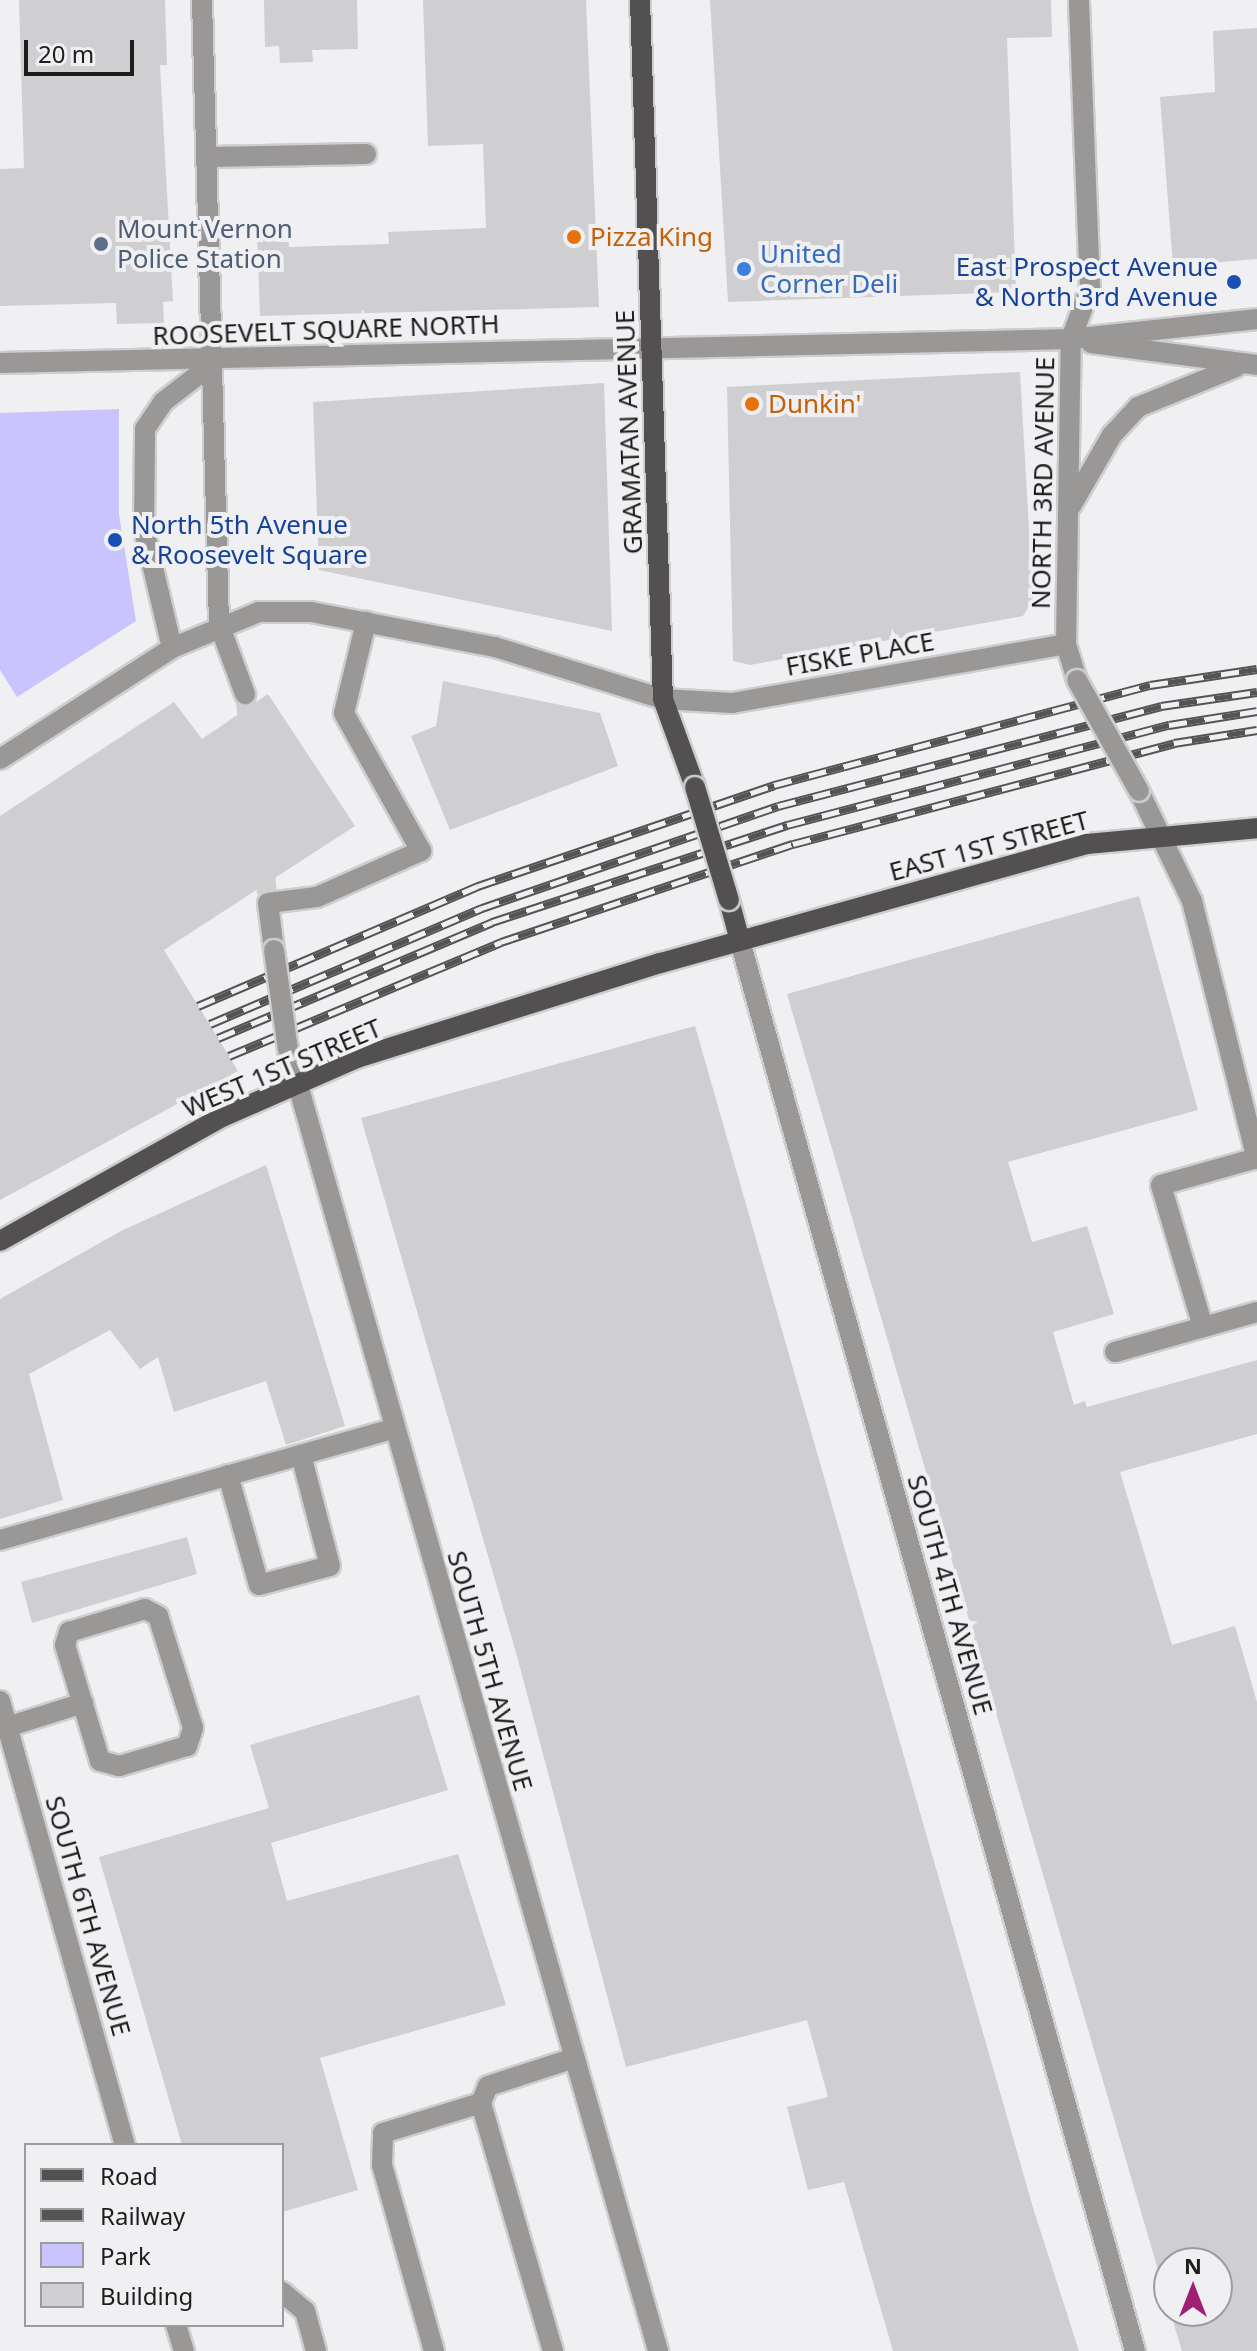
<!DOCTYPE html>
<style>
body{margin:0}
#map{position:relative;width:1257px;height:2351px;overflow:hidden;background:#f0f0f3;font-family:"Noto Sans",sans-serif}
div>[style]{position:absolute}
[style*='--x']{left:calc(var(--x)*1px);top:calc(var(--y)*1px);width:calc(var(--w)*1px);rotate:calc(var(--a)*1deg)}
.green>*{inset:0;background:#cac4fe}
.building>*{inset:0;background:#cfcfd2}
.minor-tunnel>*{height:20px;margin-top:-10px;transform-origin:0;background:repeating-linear-gradient(90deg,#d0d0d3 0 20px,transparent 0 30px)}
.roads{filter:drop-shadow(2px 0 #ceced1) drop-shadow(-2px 0 #ceced1) drop-shadow(0 2px #ceced1) drop-shadow(0 -2px #ceced1)}
.minor>*{height:20px;margin:-10px;padding:0 10px;transform-origin:10px;border-radius:10px;background:#999897}
.major>*{height:20px;margin:-10px;padding:0 10px;transform-origin:10px;border-radius:10px;background:#525050}
.rail>*{height:9px;margin-top:-4.5px;transform-origin:0;background:repeating-linear-gradient(90deg,#f0f0f3 0 18px,#545455 0 36px);box-sizing:border-box;border-block:2px solid #545455}
.bridges{filter:drop-shadow(2px 0 #ceced1) drop-shadow(-2px 0 #ceced1) drop-shadow(0 2px #ceced1) drop-shadow(0 -2px #ceced1)}
.minor-bridge>*{height:20px;margin:-10px;padding:0 10px;transform-origin:10px;border-radius:10px;background:#999897}
.major-bridge>*{height:20px;margin:-10px;padding:0 10px;transform-origin:10px;border-radius:10px;background:#525050}
.dots>*{width:22px;height:22px;translate:-50% -50%;box-sizing:border-box;border:4px solid #f0f0f3;border-radius:50%}
span{translate:-50% -50%;white-space:nowrap;text-align:center;line-height:1.15;-webkit-text-stroke:8px #f0f0f3;paint-order:stroke}
.service-label{font-size:26px;color:#4e5e75}
.left{translate:0 -50%;text-align:left}
.food-label{font-size:26px;color:#c56008}
.shop-label{font-size:26px;color:#366cbe}
.transit-label{font-size:26px;color:#164399}
.right{translate:-100% -50%;text-align:right}
.street-label{font-size:26px;color:#1d1d1e}
.legend{position:absolute;left:24px;top:2143px;width:260px;height:184px;box-sizing:border-box;background:#f0f0f3;border:2px solid #9c9c9e;margin:0;padding:10px 14px;list-style:none;font-size:24px;color:#1d1d1e}
.legend li{display:flex;align-items:center;gap:16px;height:40px}
.legend b{width:40px;border:2px solid #9c9c9e}
.north{position:absolute;left:1153px;top:2247px;width:80px;height:80px;box-sizing:border-box;background:#f0f0f3;border:2px solid #9c9c9e;border-radius:50%;rotate:0deg;font-size:22px;font-weight:700;line-height:32px;text-align:center;color:#1d1d1e}
.north::after{content:'';display:block;margin:auto;width:28px;height:36px;background:#9e1f73;clip-path:polygon(50% 0,100% 100%,50% 72%,0 100%)}
.scale{position:absolute;left:24px;top:40px;width:110px;height:36px;box-sizing:border-box;border:4px solid #1d1d1e;border-top:0;padding-left:10px;font-size:24px;line-height:28px;white-space:nowrap;color:#1d1d1e;-webkit-text-stroke:6px #f0f0f3;paint-order:stroke}
</style>
<div id="map">
<div class="green">
<div style="clip-path:polygon(119px 409px,119px 514px,136px 621px,17px 697px,0 670px,0 413px)"></div>
</div>
<div class="building">
<div style="clip-path:polygon(19px 0,165px 0,167px 65px,160px 65px,173px 301px,163px 302px,164px 323px,117px 324px,116px 303px,0 306px,0 169px,24px 168px)"></div>
<div style="clip-path:polygon(264px 0,357px 0,358px 49px,312px 50px,313px 62px,280px 63px,279px 46px,265px 47px)"></div>
<div style="clip-path:polygon(423px 0,586px 0,599px 307px,260px 316px,257px 235px,288px 234px,289px 247px,389px 244px,388px 232px,486px 228px,483px 144px,428px 146px)"></div>
<div style="clip-path:polygon(710px 0,1051px 0,1052px 37px,1007px 38px,1016px 292px,728px 302px)"></div>
<div style="clip-path:polygon(1257px 28px,1257px 259px,1173px 266px,1160px 97px,1215px 92px,1213px 31px)"></div>
<div style="clip-path:polygon(1020px 372px,1033px 600px,1023px 616px,750px 665px,733px 661px,727px 387px)"></div>
<div style="clip-path:polygon(604px 383px,612px 631px,319px 570px,313px 402px)"></div>
<div style="clip-path:polygon(443px 681px,600px 713px,618px 766px,450px 830px,411px 736px,436px 726px)"></div>
<div style="clip-path:polygon(268px 694px,355px 826px,164px 950px,238px 1071px,0 1200px,0 816px,174px 702px,202px 739px)"></div>
<div style="clip-path:polygon(1139px 896px,1198px 1110px,1008px 1162px,1032px 1242px,1087px 1226px,1114px 1314px,1053px 1332px,1074px 1405px,1085px 1401px,1087px 1407px,1257px 1360px,1257px 1434px,1120px 1472px,1172px 1645px,1235px 1626px,1257px 1702px,1257px 2351px,1182px 2351px,1170px 2311px,1217px 2311px,1217px 2263px,1169px 2263px,1169px 2308px,787px 994px)"></div>
<div style="clip-path:polygon(695px 1026px,1034px 2211px,1079px 2351px,893px 2351px,844px 2182px,808px 2190px,787px 2107px,828px 2097px,807px 2020px,626px 2067px,517px 1656px,361px 1118px)"></div>
<div style="clip-path:polygon(266px 1165px,345px 1426px,286px 1445px,266px 1381px,174px 1412px,158px 1357px,140px 1369px,110px 1330px,29px 1374px,63px 1500px,0 1519px,0 1299px,121px 1231px)"></div>
<div style="clip-path:polygon(187px 1537px,197px 1574px,32px 1623px,21px 1582px)"></div>
<div style="clip-path:polygon(419px 1695px,448px 1790px,271px 1843px,287px 1901px,458px 1854px,506px 2005px,320px 2058px,358px 2190px,282px 2212px,282px 2145px,182px 2145px,99px 1857px,269px 1808px,250px 1745px)"></div>
</div>
<div class="minor-tunnel">
<div style="--x:245;--y:694;--w:210;--a:83.7"></div>
</div>
<div class="roads">
<div class="minor">
<div style="--x:202;--y:0;--w:624;--a:88.44"></div>
<div style="--x:219;--y:624;--w:75;--a:69.6"></div>
<div style="--x:209;--y:157;--w:157;--a:-1.1"></div>
<div style="--x:1091;--y:343;--w:167;--a:7.5"></div>
<div style="--x:0;--y:363;--w:1071;--a:-1.28"></div>
<div style="--x:1071;--y:339;--w:187;--a:-6.1"></div>
<div style="--x:1071;--y:506;--w:82;--a:-60"></div>
<div style="--x:1112;--y:435;--w:38;--a:-47"></div>
<div style="--x:1138;--y:407;--w:106;--a:-22.2"></div>
<div style="--x:172;--y:648;--w:121;--a:-103.3"></div>
<div style="--x:144;--y:530;--w:101;--a:-89.4"></div>
<div style="--x:145;--y:429;--w:32;--a:-56"></div>
<div style="--x:163;--y:402;--w:67;--a:-37.7"></div>
<div style="--x:1077;--y:680;--w:38;--a:-107"></div>
<div style="--x:1066;--y:644;--w:305;--a:-89.1"></div>
<div style="--x:1071;--y:339;--w:54;--a:-69.6"></div>
<div style="--x:1090;--y:288;--w:288;--a:-92.2"></div>
<div style="--x:0;--y:759;--w:205;--a:-32.8"></div>
<div style="--x:172;--y:648;--w:94;--a:-22.5"></div>
<div style="--x:259;--y:612;--w:52;--a:0"></div>
<div style="--x:311;--y:612;--w:187;--a:10.8"></div>
<div style="--x:495;--y:647;--w:176;--a:17.2"></div>
<div style="--x:663;--y:699;--w:69;--a:3.3"></div>
<div style="--x:732;--y:703;--w:339;--a:-10"></div>
<div style="--x:1139;--y:791;--w:122;--a:64.3"></div>
<div style="--x:1192;--y:901;--w:266;--a:75.9"></div>
<div style="--x:740;--y:941;--w:1464;--a:74.35"></div>
<div style="--x:274;--y:950;--w:47;--a:-97.3"></div>
<div style="--x:268;--y:903;--w:49;--a:-7"></div>
<div style="--x:317;--y:897;--w:114;--a:-23.9"></div>
<div style="--x:421;--y:851;--w:158;--a:-119.2"></div>
<div style="--x:344;--y:713;--w:94;--a:-76.4"></div>
<div style="--x:288;--y:1050;--w:1353;--a:74.12"></div>
<div style="--x:1203;--y:1327;--w:148;--a:-106.5"></div>
<div style="--x:1161;--y:1185;--w:100;--a:-15.7"></div>
<div style="--x:1115;--y:1352;--w:148;--a:-15.7"></div>
<div style="--x:228;--y:1475;--w:114;--a:74.3"></div>
<div style="--x:259;--y:1585;--w:73;--a:-15"></div>
<div style="--x:330;--y:1566;--w:115;--a:-104.6"></div>
<div style="--x:0;--y:1540;--w:408;--a:-15.8"></div>
<div style="--x:145;--y:1609;--w:15;--a:28"></div>
<div style="--x:158;--y:1616;--w:117;--a:72.6"></div>
<div style="--x:193;--y:1728;--w:19;--a:108"></div>
<div style="--x:187;--y:1746;--w:71;--a:163.6"></div>
<div style="--x:119;--y:1766;--w:20;--a:-165"></div>
<div style="--x:100;--y:1761;--w:121;--a:-106.8"></div>
<div style="--x:65;--y:1645;--w:14;--a:-73"></div>
<div style="--x:69;--y:1632;--w:79;--a:-16.8"></div>
<div style="--x:0;--y:1701;--w:461;--a:74.3"></div>
<div style="--x:7;--y:1727;--w:80;--a:-17.5"></div>
<div style="--x:282;--y:2292;--w:30;--a:40"></div>
<div style="--x:305;--y:2311;--w:41;--a:74.6"></div>
<div style="--x:176;--y:2325;--w:27;--a:73"></div>
<div style="--x:434;--y:2351;--w:193;--a:-105.6"></div>
<div style="--x:382;--y:2165;--w:32;--a:-88"></div>
<div style="--x:383;--y:2133;--w:102;--a:-17"></div>
<div style="--x:553;--y:2351;--w:258;--a:-106.2"></div>
<div style="--x:481;--y:2103;--w:18;--a:-68"></div>
<div style="--x:488;--y:2086;--w:90;--a:-18"></div>
</div>
<div class="major">
<div style="--x:640;--y:0;--w:699;--a:88.12"></div>
<div style="--x:663;--y:699;--w:94;--a:70"></div>
<div style="--x:729;--y:900;--w:42;--a:75"></div>
<div style="--x:0;--y:1241;--w:254;--a:-29.2"></div>
<div style="--x:222;--y:1117;--w:147;--a:-23.6"></div>
<div style="--x:357;--y:1058;--w:318;--a:-17.4"></div>
<div style="--x:661;--y:963;--w:441;--a:-15.6"></div>
<div style="--x:1086;--y:844;--w:172;--a:-5.3"></div>
</div>
</div>
<div class="rail">
<div style="--x:198;--y:1006;--w:305;--a:-23.2"></div>
<div style="--x:478;--y:886;--w:313;--a:-18.8"></div>
<div style="--x:774;--y:785;--w:389;--a:-14.9"></div>
<div style="--x:1150;--y:685;--w:108;--a:-8.5"></div>
<div style="--x:210;--y:1024;--w:296;--a:-23.1"></div>
<div style="--x:482;--y:908;--w:313;--a:-19"></div>
<div style="--x:778;--y:806;--w:396;--a:-14.6"></div>
<div style="--x:1161;--y:706;--w:97;--a:-8.3"></div>
<div style="--x:218;--y:1038;--w:298;--a:-22.9"></div>
<div style="--x:492;--y:922;--w:311;--a:-18.2"></div>
<div style="--x:787;--y:825;--w:395;--a:-14.7"></div>
<div style="--x:1169;--y:725;--w:89;--a:-9"></div>
<div style="--x:229;--y:1056;--w:295;--a:-22.7"></div>
<div style="--x:501;--y:942;--w:308;--a:-18.6"></div>
<div style="--x:793;--y:844;--w:394;--a:-14.8"></div>
<div style="--x:1174;--y:743;--w:84;--a:-8.9"></div>
</div>
<div class="bridges">
<div class="minor-bridge">
<div style="--x:1077;--y:680;--w:127;--a:60.8"></div>
<div style="--x:274;--y:950;--w:101;--a:82"></div>
</div>
<div class="major-bridge">
<div style="--x:695;--y:787;--w:118;--a:73.3"></div>
</div>
</div>
<div class="dots">
<div style="left:574px;top:237px;background:#e8710a"></div>
<div style="left:101px;top:244px;background:#5c6f8a"></div>
<div style="left:744px;top:269px;background:#3f7fe0"></div>
<div style="left:1234px;top:282px;background:#1a4fb4"></div>
<div style="left:752px;top:404px;background:#e8710a"></div>
<div style="left:115px;top:540px;background:#1a4fb4"></div>
</div>
<div class="service-label">
<span class="left" style="left:117px;top:244px">Mount Vernon<br>Police Station</span>
</div>
<div class="food-label">
<span class="left" style="left:590px;top:237px">Pizza King</span>
<span class="left" style="left:768px;top:404px">Dunkin'</span>
</div>
<div class="shop-label">
<span class="left" style="left:760px;top:269px">United<br>Corner Deli</span>
</div>
<div class="transit-label">
<span class="right" style="left:1218px;top:282px">East Prospect Avenue<br>&amp; North 3rd Avenue</span>
<span class="left" style="left:131px;top:540px">North 5th Avenue<br>&amp; Roosevelt Square</span>
</div>
<div class="street-label">
<span style="left:326px;top:330px;rotate:-2deg">ROOSEVELT SQUARE NORTH</span>
<span style="left:629px;top:432px;rotate:-92deg">GRAMATAN AVENUE</span>
<span style="left:1043px;top:483px;rotate:-89deg">NORTH 3RD AVENUE</span>
<span style="left:860px;top:654px;rotate:-10deg">FISKE PLACE</span>
<span style="left:989px;top:846px;rotate:-15deg">EAST 1ST STREET</span>
<span style="left:282px;top:1068px;rotate:-23deg">WEST 1ST STREET</span>
<span style="left:950px;top:1595px;rotate:74deg">SOUTH 4TH AVENUE</span>
<span style="left:490px;top:1671px;rotate:74deg">SOUTH 5TH AVENUE</span>
<span style="left:88px;top:1916px;rotate:74deg">SOUTH 6TH AVENUE</span>
</div>
<ul class="legend">
<li><b style="height:10px;background:#525050"></b>Road</li>
<li><b style="height:10px;background:#545455"></b>Railway</li>
<li><b style="height:22px;background:#cac4fe"></b>Park</li>
<li><b style="height:22px;background:#cfcfd2"></b>Building</li>
</ul>
<div class="north">N</div>
<div class="scale">20 m</div>
</div>
